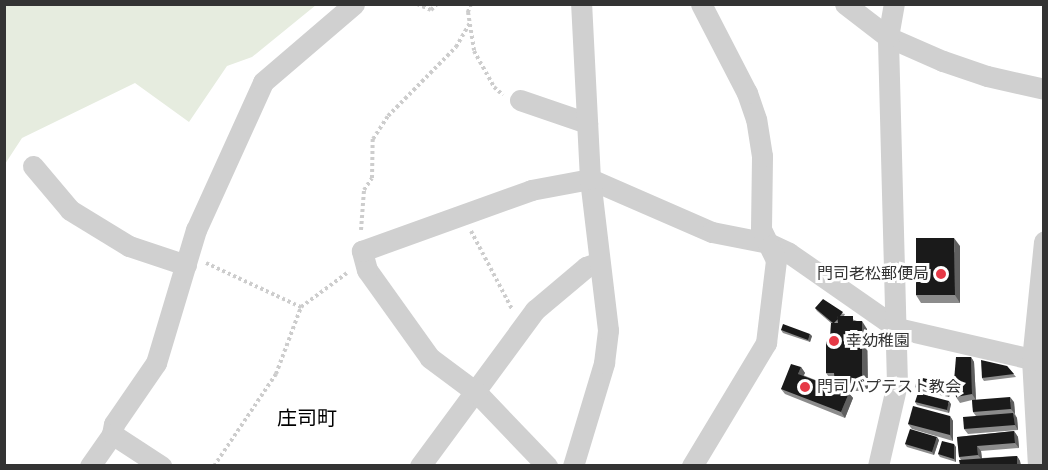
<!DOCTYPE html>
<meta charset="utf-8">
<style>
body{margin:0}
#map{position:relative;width:1048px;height:470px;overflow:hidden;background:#fff;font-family:Poppins,"Noto Sans JP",sans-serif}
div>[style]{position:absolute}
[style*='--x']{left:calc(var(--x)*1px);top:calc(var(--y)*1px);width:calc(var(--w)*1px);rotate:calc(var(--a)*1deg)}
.green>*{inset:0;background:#e6ecdf}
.path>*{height:4px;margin-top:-2px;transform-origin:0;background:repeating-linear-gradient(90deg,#cdcdcd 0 3px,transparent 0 6px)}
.minor>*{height:21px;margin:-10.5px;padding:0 10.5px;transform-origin:10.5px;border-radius:10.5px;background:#d0d0d0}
.wall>*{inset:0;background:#8c8c8c}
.shaded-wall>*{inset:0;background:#5f5f5f}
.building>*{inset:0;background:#1a1a1a}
.dots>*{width:16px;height:16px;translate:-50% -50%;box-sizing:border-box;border:3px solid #fff;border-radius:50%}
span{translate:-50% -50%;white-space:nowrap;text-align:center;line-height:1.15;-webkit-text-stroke:6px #fff;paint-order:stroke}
.poi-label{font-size:16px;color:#333}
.right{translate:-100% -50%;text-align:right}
.left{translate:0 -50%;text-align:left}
.quarter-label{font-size:20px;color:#000}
.frame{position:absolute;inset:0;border:6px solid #333;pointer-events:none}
</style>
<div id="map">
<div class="green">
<div style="clip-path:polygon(5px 4px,316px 4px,316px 5px,252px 57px,227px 66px,189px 122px,135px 83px,22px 138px,5px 164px)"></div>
</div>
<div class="path">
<div style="--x:417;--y:4;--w:15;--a:23"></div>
<div style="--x:431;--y:10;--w:8;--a:-45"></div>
<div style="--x:471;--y:4;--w:9;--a:111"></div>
<div style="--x:468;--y:12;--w:39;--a:81"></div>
<div style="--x:474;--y:51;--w:41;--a:60.9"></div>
<div style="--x:494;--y:87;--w:12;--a:42"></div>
<div style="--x:361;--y:230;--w:40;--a:-85.7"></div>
<div style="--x:364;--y:190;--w:14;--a:-56"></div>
<div style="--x:372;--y:178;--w:39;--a:-89"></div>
<div style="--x:373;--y:139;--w:27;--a:-57"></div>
<div style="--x:388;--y:116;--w:97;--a:-45.4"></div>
<div style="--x:456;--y:47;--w:28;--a:-60"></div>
<div style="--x:471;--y:231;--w:88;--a:62.3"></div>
<div style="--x:206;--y:263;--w:105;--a:24.9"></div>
<div style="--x:214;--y:466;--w:111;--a:-56"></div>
<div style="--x:276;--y:374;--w:72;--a:-69.5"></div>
<div style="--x:301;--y:307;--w:57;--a:-36.5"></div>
</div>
<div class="minor">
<div style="--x:845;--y:4;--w:54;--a:37.5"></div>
<div style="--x:888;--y:37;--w:60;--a:23.6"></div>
<div style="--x:943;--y:61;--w:46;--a:18.8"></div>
<div style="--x:987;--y:76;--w:58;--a:12.8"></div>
<div style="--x:520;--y:100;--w:71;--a:18.9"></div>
<div style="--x:33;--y:166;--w:57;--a:49.9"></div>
<div style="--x:70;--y:210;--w:69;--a:31.4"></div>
<div style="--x:129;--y:246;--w:60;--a:18.4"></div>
<div style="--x:112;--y:434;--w:10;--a:-79"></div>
<div style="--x:114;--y:424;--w:74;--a:-55.5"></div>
<div style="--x:156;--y:363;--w:139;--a:-73.3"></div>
<div style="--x:196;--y:230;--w:162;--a:-65.6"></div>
<div style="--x:263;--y:82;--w:120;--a:-40.6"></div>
<div style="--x:90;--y:466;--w:39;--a:-55"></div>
<div style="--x:112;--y:434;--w:59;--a:33.1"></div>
<div style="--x:420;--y:466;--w:194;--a:-53.6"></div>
<div style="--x:535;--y:310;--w:67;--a:-40.1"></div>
<div style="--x:586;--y:267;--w:14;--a:-21"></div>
<div style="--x:547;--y:466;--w:101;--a:-133.8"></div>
<div style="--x:477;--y:393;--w:59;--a:-143.3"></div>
<div style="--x:430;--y:358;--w:108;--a:-125.6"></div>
<div style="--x:367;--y:270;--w:20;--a:-105"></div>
<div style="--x:362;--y:251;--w:180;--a:-19.8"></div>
<div style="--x:531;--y:190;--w:60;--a:-10.6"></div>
<div style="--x:590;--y:179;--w:133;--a:23.5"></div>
<div style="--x:712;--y:232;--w:57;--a:11.1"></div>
<div style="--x:768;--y:243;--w:23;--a:25"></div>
<div style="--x:789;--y:253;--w:131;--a:34.8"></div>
<div style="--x:897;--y:328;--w:151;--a:13"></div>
<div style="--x:573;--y:466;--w:108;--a:-73.2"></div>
<div style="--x:604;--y:363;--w:33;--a:-83"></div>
<div style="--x:608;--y:330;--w:152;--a:-96.8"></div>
<div style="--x:590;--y:179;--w:175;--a:-92.9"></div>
<div style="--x:692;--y:466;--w:144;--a:-59"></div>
<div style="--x:766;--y:343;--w:84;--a:-83.1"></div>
<div style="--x:776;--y:260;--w:34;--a:-116"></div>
<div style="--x:761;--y:229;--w:73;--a:-89.2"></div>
<div style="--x:762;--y:156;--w:37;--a:-99"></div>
<div style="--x:756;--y:119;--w:28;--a:-109"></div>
<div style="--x:747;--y:93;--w:100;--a:-117.3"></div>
<div style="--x:878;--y:466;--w:84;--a:-77"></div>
<div style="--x:897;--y:384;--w:347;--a:-91.5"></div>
<div style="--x:888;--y:37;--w:34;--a:-80"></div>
<div style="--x:1038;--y:466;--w:106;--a:-93.2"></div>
<div style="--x:1032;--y:360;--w:119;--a:-84.2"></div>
</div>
<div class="wall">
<div style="clip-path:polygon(960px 246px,960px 303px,921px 303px,916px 295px)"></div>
<div style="clip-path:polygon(815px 308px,845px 314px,844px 316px,857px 321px,867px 329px,868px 391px,844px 391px,849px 393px,853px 398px,845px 418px,785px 394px,781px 389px,801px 367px,805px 373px,803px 375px,838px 389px,834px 381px,832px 381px,826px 373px,830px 341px,831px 323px,817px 311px)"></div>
<div style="clip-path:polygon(781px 330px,812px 336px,810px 342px,783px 333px)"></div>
<div style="clip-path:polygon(971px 357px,974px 362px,976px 400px,1014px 402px,1015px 414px,1017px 418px,1018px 430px,968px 434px,964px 429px,976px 416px,973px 412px,972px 400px,960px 403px,956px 397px)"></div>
<div style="clip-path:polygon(1007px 366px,1016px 377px,984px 381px,982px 378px)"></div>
<div style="clip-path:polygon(915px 387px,952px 387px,949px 397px,917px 390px)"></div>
<div style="clip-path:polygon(915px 402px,951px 404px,949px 413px,917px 405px)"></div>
<div style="clip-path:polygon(950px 416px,953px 421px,953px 441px,912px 429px,908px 424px)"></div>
<div style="clip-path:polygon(1014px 431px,1018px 437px,1019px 448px,981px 451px,982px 458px,1017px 456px,1020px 461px,961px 460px,959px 457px,957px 437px)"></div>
<div style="clip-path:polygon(939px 440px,934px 455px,907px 447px,905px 444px)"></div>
<div style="clip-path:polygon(956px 447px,956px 462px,940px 457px,938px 454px)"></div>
</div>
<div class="shaded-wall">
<div style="clip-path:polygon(954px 238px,960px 246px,960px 303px,955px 295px)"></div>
<div style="clip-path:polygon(862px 321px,867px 329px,868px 391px,862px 383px)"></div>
<div style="clip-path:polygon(810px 334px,812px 336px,810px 342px,808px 340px)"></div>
<div style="clip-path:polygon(971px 357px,974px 362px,976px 400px,972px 394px)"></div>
<div style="clip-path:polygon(801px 367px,805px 373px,802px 379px,798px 374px)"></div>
<div style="clip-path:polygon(950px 384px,952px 387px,949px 397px,947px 395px)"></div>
<div style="clip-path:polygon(849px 393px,853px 398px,845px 418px,841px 412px)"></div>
<div style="clip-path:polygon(1010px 397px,1014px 402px,1015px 414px,1011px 409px)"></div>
<div style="clip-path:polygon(949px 401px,951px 404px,949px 413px,947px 410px)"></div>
<div style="clip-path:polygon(1013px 413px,1017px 418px,1018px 430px,1015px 425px)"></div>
<div style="clip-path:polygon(950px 416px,953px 421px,953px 441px,950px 435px)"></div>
<div style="clip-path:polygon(1014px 431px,1018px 437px,1019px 448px,1015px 443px)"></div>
<div style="clip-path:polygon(937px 437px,939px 440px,934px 455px,932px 452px)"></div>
<div style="clip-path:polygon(954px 444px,956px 447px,956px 462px,954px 459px)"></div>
<div style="clip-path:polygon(977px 446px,981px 451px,982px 460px,978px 455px)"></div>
<div style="clip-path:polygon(1017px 456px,1020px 461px,1021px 465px,1017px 465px)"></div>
</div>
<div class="building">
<div style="clip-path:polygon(916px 238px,954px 238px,955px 295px,916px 295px)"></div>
<div style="clip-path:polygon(823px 299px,843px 312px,840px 316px,837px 316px,838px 319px,834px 323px,833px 323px,815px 308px)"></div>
<div style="clip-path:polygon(837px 316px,853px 316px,853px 321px,862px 321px,862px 383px,835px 383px,834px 373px,826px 373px,826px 341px,830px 341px,831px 323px,838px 323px)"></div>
<div style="clip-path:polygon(783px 324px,810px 334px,808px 340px,781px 330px)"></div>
<div style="clip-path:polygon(956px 357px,971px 357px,972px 394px,956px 397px,954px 381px)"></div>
<div style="clip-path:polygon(981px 360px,1007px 366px,1014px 374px,982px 378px)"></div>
<div style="clip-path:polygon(791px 364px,801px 367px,798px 374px,849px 393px,841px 412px,781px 389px)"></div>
<div style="clip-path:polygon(918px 377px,950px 384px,947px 395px,915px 387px)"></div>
<div style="clip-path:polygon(918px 393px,949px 401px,947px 410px,915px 402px)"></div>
<div style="clip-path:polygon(1010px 397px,1011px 409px,973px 412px,972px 400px)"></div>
<div style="clip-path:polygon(913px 406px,950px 416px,950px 435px,908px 424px)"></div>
<div style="clip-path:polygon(1013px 413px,1015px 425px,964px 429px,963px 417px)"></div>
<div style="clip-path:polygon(910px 429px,937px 437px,932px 452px,905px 444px)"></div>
<div style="clip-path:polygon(1014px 431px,1015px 443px,977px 446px,978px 455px,959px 457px,957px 437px)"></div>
<div style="clip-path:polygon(942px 441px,954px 444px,954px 459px,938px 454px)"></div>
<div style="clip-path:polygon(1017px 456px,1017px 465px,960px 465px,959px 460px)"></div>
</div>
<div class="dots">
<div style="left:941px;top:274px;background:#e63946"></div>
<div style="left:834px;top:341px;background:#e63946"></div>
<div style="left:805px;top:387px;background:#e63946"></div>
</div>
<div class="poi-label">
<span class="right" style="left:929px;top:274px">門司老松郵便局</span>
<span class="left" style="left:846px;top:341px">幸幼稚園</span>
<span class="left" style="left:817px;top:387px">門司バプテスト教会</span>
</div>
<div class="quarter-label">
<span style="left:307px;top:418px">庄司町</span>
</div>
<div class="frame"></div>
</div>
